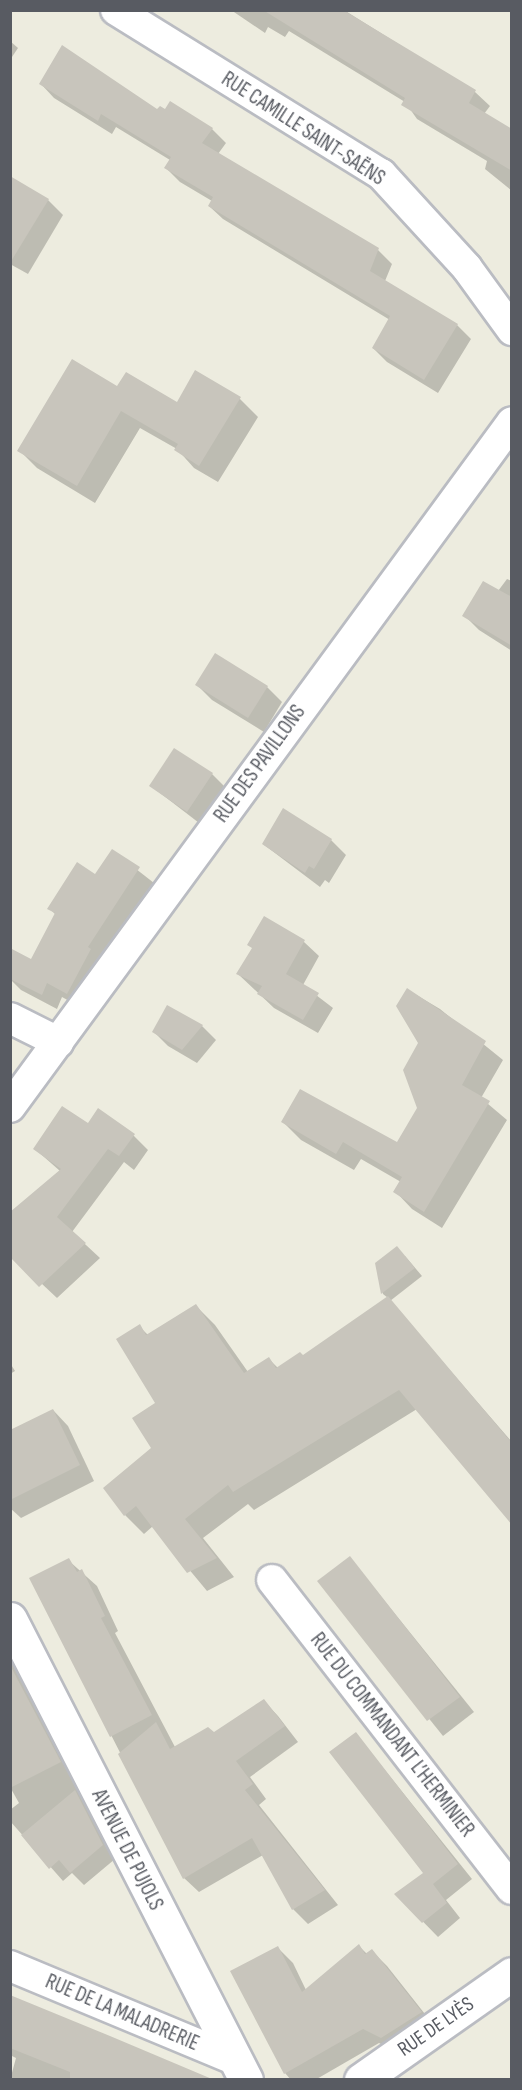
<!DOCTYPE html>
<meta charset="utf-8">
<style>
body{margin:0}
#map{position:relative;width:522px;height:2090px;overflow:hidden;background:#edecdf;font-family:"Sofia Sans Condensed",sans-serif}
div>[style]{position:absolute}
[style*='--x']{left:calc(var(--x)*1px);top:calc(var(--y)*1px);width:calc(var(--w)*1px);rotate:calc(var(--a)*1deg)}
.shadow>*{inset:0;background:#0003}
.building>*{inset:0;background:#c8c5bc}
.roads{filter:drop-shadow(2px 0 #babcc2) drop-shadow(-2px 0 #babcc2) drop-shadow(0 2px #babcc2) drop-shadow(0 -2px #babcc2)}
.minor>*{height:30px;margin:-15px;padding:0 15px;transform-origin:15px;border-radius:15px;background:#fff}
.tertiary>*{height:33px;margin:-16.5px;padding:0 16.5px;transform-origin:16.5px;border-radius:16.5px;background:#fff}
.secondary>*{height:33px;margin:-16.5px;padding:0 16.5px;transform-origin:16.5px;border-radius:16.5px;background:#fff}
span{translate:-50% -50%;white-space:nowrap;text-align:center;line-height:1.15;-webkit-text-stroke:4.5px #fff;paint-order:stroke}
.street-label{font-size:21px;color:#585b62}
.frame{position:absolute;inset:0;border:12px solid #585b62;pointer-events:none}
</style>
<div id="map">
<div class="shadow">
<div style="clip-path:polygon(231px 10px,344px 10px,475px 92px,490px 106px,484px 114px,512px 131px,512px 191px,485px 169px,487px 161px,417px 119px,405px 102px,289px 31px,285px 37px,268px 27px,265px 33px)"></div>
<div style="clip-path:polygon(10px 41px,18px 48px,10px 60px)"></div>
<div style="clip-path:polygon(41px 84px,158px 111px,212px 129px,226px 143px,218px 154px,378px 250px,392px 264px,385px 281px,457px 325px,471px 339px,438px 393px,387px 362px,373px 348px,390px 320px,223px 219px,209px 206px,212px 201px,180px 182px,166px 168px,170px 160px,116px 127px,112px 134px,54px 98px)"></div>
<div style="clip-path:polygon(10px 178px,48px 200px,63px 215px,28px 274px,10px 264px)"></div>
<div style="clip-path:polygon(118px 389px,177px 404px,240px 399px,258px 417px,218px 482px,194px 468px,177px 449px,140px 428px,95px 503px,37px 468px,19px 450px)"></div>
<div style="clip-path:polygon(507px 579px,512px 581px,512px 651px,479px 630px,464px 615px,498px 591px)"></div>
<div style="clip-path:polygon(197px 685px,267px 687px,282px 702px,264px 732px,212px 700px)"></div>
<div style="clip-path:polygon(212px 774px,227px 789px,203px 826px,151px 786px)"></div>
<div style="clip-path:polygon(331px 840px,346px 855px,329px 883px,325px 880px,320px 887px,263px 844px)"></div>
<div style="clip-path:polygon(113px 851px,154px 883px,102px 962px,82px 1008px,62px 997px,57px 1009px,21px 990px,10px 979px,10px 967px,31px 961px,56px 915px,49px 908px,96px 876px)"></div>
<div style="clip-path:polygon(265px 918px,304px 942px,319px 956px,303px 985px,333px 1008px,318px 1033px,274px 1008px,238px 974px,254px 949px)"></div>
<div style="clip-path:polygon(408px 990px,440px 1009px,503px 1060px,481px 1098px,507px 1120px,442px 1228px,412px 1209px,395px 1191px,401px 1182px,361px 1159px,354px 1170px,301px 1140px,283px 1122px,398px 1144px,419px 1109px,420px 1043px)"></div>
<div style="clip-path:polygon(202px 1026px,216px 1040px,197px 1063px,168px 1046px,154px 1032px)"></div>
<div style="clip-path:polygon(88px 1125px,134px 1136px,148px 1150px,134px 1170px,124px 1162px,72px 1232px,100px 1258px,57px 1298px,10px 1254px,60px 1171px,35px 1149px)"></div>
<div style="clip-path:polygon(405px 1256px,422px 1276px,390px 1301px,512px 1442px,512px 1522px,417px 1409px,254px 1510px,248px 1504px,203px 1538px,234px 1577px,207px 1591px,153px 1526px,144px 1534px,125px 1515px,153px 1448px,157px 1404px,139px 1326px,148px 1335px,196px 1306px,215px 1325px,248px 1372px,269px 1359px,278px 1368px,303px 1357px,388px 1298px,383px 1294px,376px 1264px)"></div>
<div style="clip-path:polygon(10px 1363px,15px 1371px,10px 1374px)"></div>
<div style="clip-path:polygon(53px 1410px,68px 1426px,94px 1481px,21px 1518px,10px 1508px,10px 1432px)"></div>
<div style="clip-path:polygon(350px 1558px,474px 1712px,443px 1736px,319px 1582px)"></div>
<div style="clip-path:polygon(68px 1560px,97px 1586px,118px 1631px,115px 1633px,175px 1747px,214px 1734px,264px 1701px,278px 1716px,298px 1742px,250px 1777px,266px 1799px,259px 1805px,338px 1905px,308px 1924px,293px 1909px,263px 1855px,199px 1892px,184px 1878px,31px 1578px)"></div>
<div style="clip-path:polygon(10px 1651px,115px 1859px,84px 1885px,72px 1873px,63px 1881px,10px 1821px,10px 1810px,19px 1803px,10px 1787px)"></div>
<div style="clip-path:polygon(356px 1734px,472px 1879px,446px 1900px,460px 1918px,438px 1937px,396px 1894px,425px 1873px)"></div>
<div style="clip-path:polygon(359px 1946px,367px 1954px,372px 1951px,387px 1966px,436px 2028px,397px 2052px,379px 2043px,315px 2080px,291px 2080px,285px 2073px,278px 1948px,293px 1963px,306px 1990px)"></div>
<div style="clip-path:polygon(10px 1997px,186px 2076px,189px 2080px,10px 2080px,16px 2058px,10px 2055px)"></div>
</div>
<div class="building">
<div style="clip-path:polygon(263px 10px,343px 10px,476px 90px,469px 103px,512px 129px,512px 171px,401px 105px,405px 98px)"></div>
<div style="clip-path:polygon(62px 45px,157px 109px,160px 106px,165px 109px,170px 101px,213px 128px,202px 143px,379px 248px,370px 271px,458px 324px,424px 380px,372px 348px,390px 316px,208px 206px,213px 197px,164px 168px,171px 157px,101px 114px,98px 121px,39px 84px)"></div>
<div style="clip-path:polygon(10px 176px,49px 199px,10px 263px)"></div>
<div style="clip-path:polygon(72px 359px,117px 386px,126px 372px,177px 402px,195px 370px,241px 397px,199px 466px,174px 450px,178px 444px,121px 411px,77px 486px,17px 451px)"></div>
<div style="clip-path:polygon(483px 581px,512px 597px,512px 646px,462px 616px)"></div>
<div style="clip-path:polygon(215px 653px,268px 686px,248px 718px,195px 685px)"></div>
<div style="clip-path:polygon(174px 748px,213px 773px,187px 812px,149px 786px)"></div>
<div style="clip-path:polygon(283px 808px,332px 839px,314px 869px,309px 866px,305px 873px,262px 844px)"></div>
<div style="clip-path:polygon(112px 849px,140px 867px,88px 947px,91px 949px,67px 994px,47px 983px,42px 995px,10px 979px,10px 948px,31px 959px,55px 913px,47px 909px,77px 862px,95px 874px)"></div>
<div style="clip-path:polygon(264px 916px,305px 940px,286px 974px,319px 993px,303px 1020px,257px 994px,262px 986px,236px 974px,252px 948px,247px 945px)"></div>
<div style="clip-path:polygon(407px 988px,486px 1041px,462px 1085px,490px 1101px,424px 1212px,393px 1192px,402px 1177px,343px 1142px,336px 1154px,281px 1122px,300px 1089px,397px 1142px,417px 1108px,403px 1070px,418px 1043px,396px 1006px)"></div>
<div style="clip-path:polygon(167px 1005px,203px 1025px,182px 1050px,152px 1032px)"></div>
<div style="clip-path:polygon(62px 1106px,88px 1123px,98px 1108px,135px 1134px,119px 1156px,108px 1149px,57px 1217px,86px 1243px,39px 1287px,10px 1257px,10px 1212px,61px 1169px,33px 1149px)"></div>
<div style="clip-path:polygon(397px 1246px,415px 1268px,381px 1294px,375px 1263px)"></div>
<div style="clip-path:polygon(388px 1296px,512px 1443px,512px 1525px,399px 1390px,233px 1492px,228px 1485px,185px 1519px,217px 1558px,187px 1573px,136px 1506px,124px 1516px,103px 1488px,151px 1448px,132px 1418px,155px 1403px,116px 1339px,140px 1324px,146px 1335px,196px 1304px,244px 1373px,269px 1357px,276px 1368px,300px 1352px,303px 1355px)"></div>
<div style="clip-path:polygon(53px 1409px,80px 1465px,10px 1500px,10px 1430px)"></div>
<div style="clip-path:polygon(350px 1556px,460px 1697px,427px 1721px,317px 1581px)"></div>
<div style="clip-path:polygon(69px 1558px,77px 1572px,82px 1569px,105px 1616px,101px 1618px,152px 1715px,110px 1737px,29px 1578px)"></div>
<div style="clip-path:polygon(10px 1665px,61px 1762px,10px 1788px)"></div>
<div style="clip-path:polygon(264px 1699px,285px 1726px,236px 1761px,253px 1784px,245px 1790px,325px 1890px,292px 1910px,252px 1838px,183px 1879px,118px 1754px,156px 1722px,170px 1749px,208px 1727px,214px 1732px)"></div>
<div style="clip-path:polygon(356px 1732px,458px 1864px,433px 1884px,447px 1903px,422px 1923px,394px 1894px,423px 1873px,329px 1752px)"></div>
<div style="clip-path:polygon(75px 1790px,103px 1845px,70px 1873px,59px 1860px,49px 1869px,21px 1835px)"></div>
<div style="clip-path:polygon(359px 1944px,365px 1954px,372px 1949px,422px 2012px,381px 2038px,363px 2029px,284px 2074px,230px 1971px,278px 1946px,302px 1992px)"></div>
<div style="clip-path:polygon(10px 1995px,110px 2036px,212px 2079px,70px 2079px,70px 2072px,10px 2048px)"></div>
</div>
<div class="roads">
<div class="minor">
<div style="--x:116;--y:10;--w:312;--a:31.8"></div>
<div style="--x:381;--y:174;--w:127;--a:47.5"></div>
<div style="--x:467;--y:268;--w:77;--a:54"></div>
<div style="--x:10;--y:1018;--w:54;--a:26.6"></div>
<div style="--x:10;--y:1107;--w:849;--a:-53.76"></div>
<div style="--x:272;--y:1580;--w:391;--a:52.2"></div>
<div style="--x:10;--y:1966;--w:242;--a:22.6"></div>
</div>
<div class="tertiary">
<div style="--x:361;--y:2080;--w:184;--a:-35.1"></div>
</div>
<div class="secondary">
<div style="--x:10;--y:1619;--w:518;--a:62.89"></div>
</div>
</div>
<div class="street-label">
<span style="left:303px;top:129px;rotate:33deg">RUE CAMILLE SAINT-SAËNS</span>
<span style="left:260px;top:764px;rotate:-54deg">RUE DES PAVILLONS</span>
<span style="left:392px;top:1735px;rotate:52deg">RUE DU COMMANDANT L’HERMINIER</span>
<span style="left:127px;top:1850px;rotate:63deg">AVENUE DE PUJOLS</span>
<span style="left:122px;top:2013px;rotate:23deg">RUE DE LA MALADRERIE</span>
<span style="left:436px;top:2027px;rotate:-35deg">RUE DE LYÈS</span>
</div>
<div class="frame"></div>
</div>
